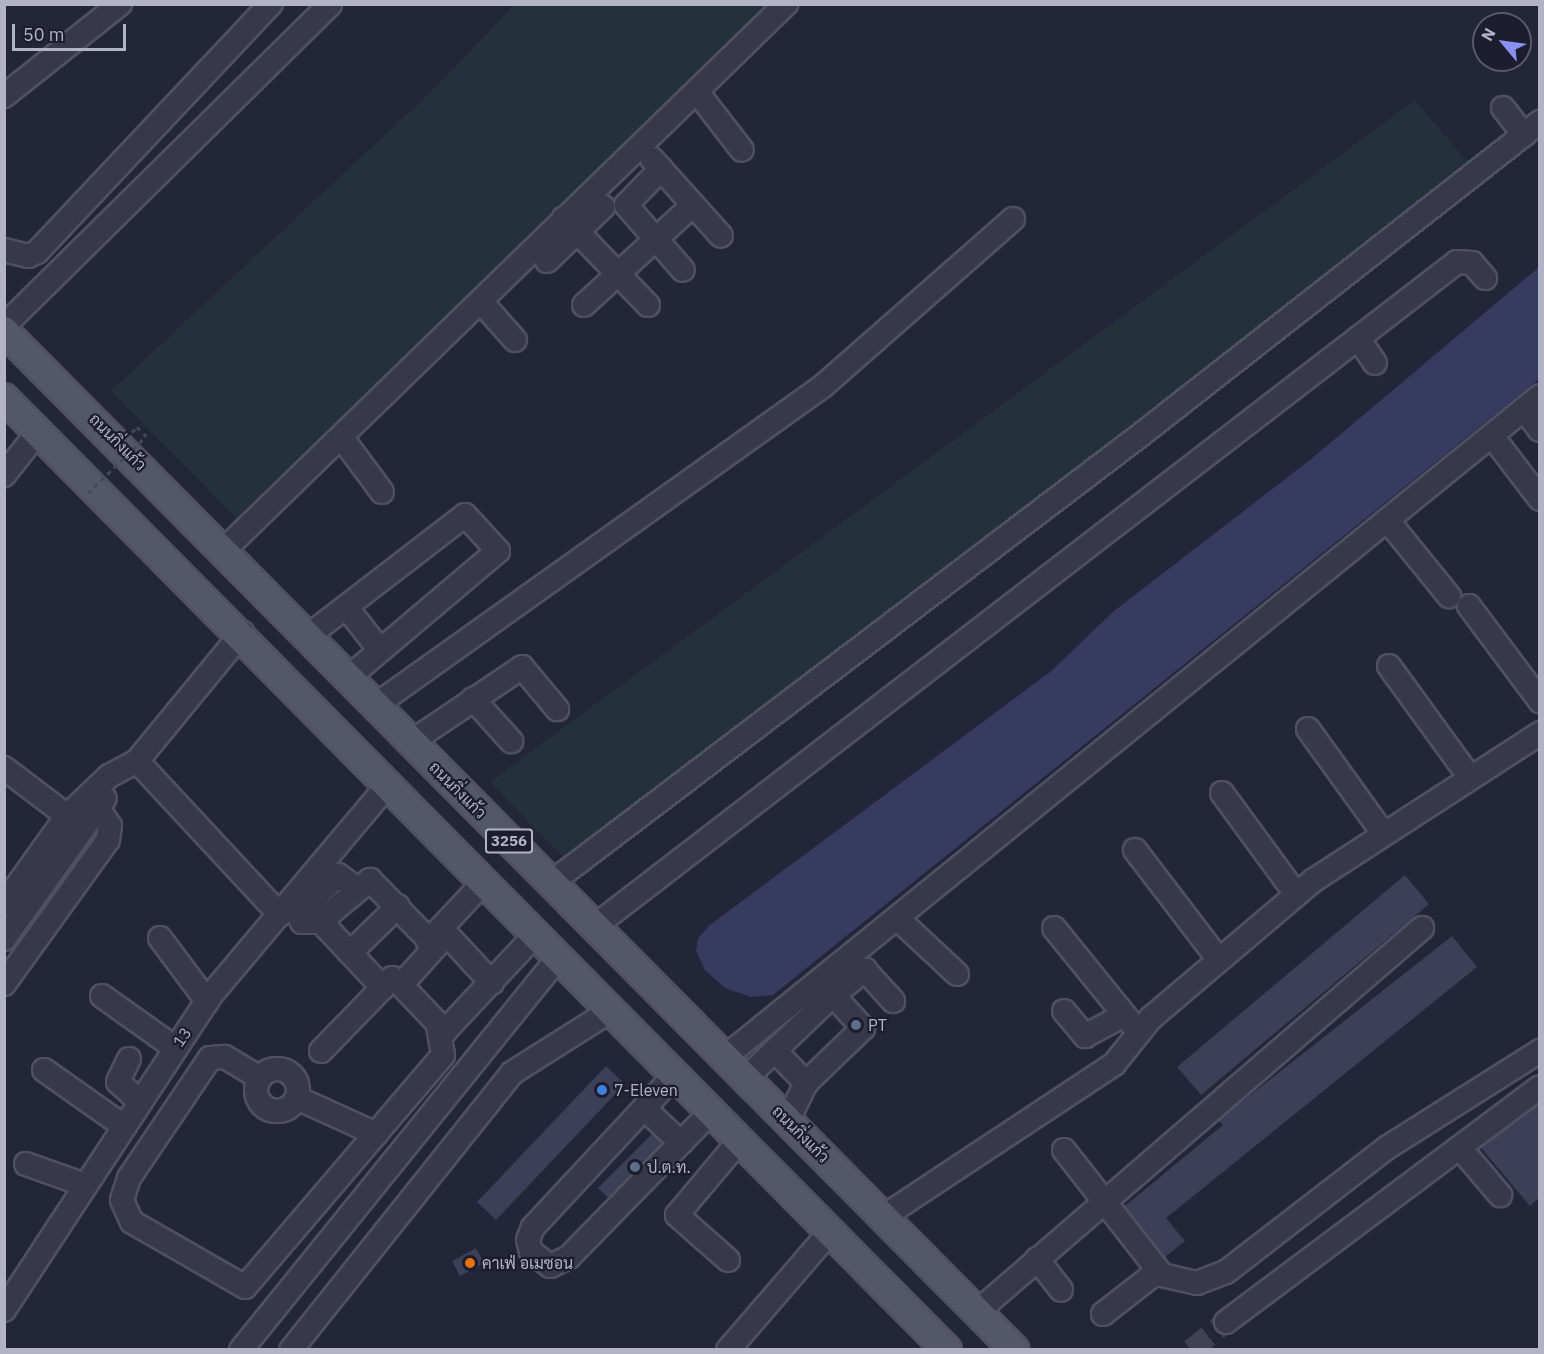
<!DOCTYPE html>
<meta charset="utf-8">
<style>
body{margin:0}
#map{position:relative;width:1544px;height:1354px;overflow:hidden;background:#232539;font-family:"IBM Plex Sans",Sarabun,sans-serif}
div>[style]{position:absolute}
[style*='--x']{left:calc(var(--x)*1px);top:calc(var(--y)*1px);width:calc(var(--w)*1px);rotate:calc(var(--a)*1deg)}
.green>*{inset:0;background:#25313a}
.water>*{inset:0;background:#373b5f}
.building>*{inset:0;background:#3c3f57}
.minor-tunnel>*{height:22px;margin-top:-11px;transform-origin:0;background:repeating-linear-gradient(90deg,#404155 0 22px,transparent 0 33px)}
.path>*{height:3px;margin-top:-1.5px;transform-origin:0;background:repeating-linear-gradient(90deg,#404c54 0 4.5px,transparent 0 9px)}
.roads{filter:drop-shadow(2px 0 #4f5061) drop-shadow(-2px 0 #4f5061) drop-shadow(0 2px #4f5061) drop-shadow(0 -2px #4f5061)}
.minor>*{height:22px;margin:-11px;padding:0 11px;transform-origin:11px;border-radius:11px;background:#373849}
.minor>.ring{margin:-11px;padding:0;box-sizing:content-box;background:none;border:22px solid #373849;border-radius:50%}
.major>*{height:28px;margin:-14px;padding:0 14px;transform-origin:14px;border-radius:14px;background:#54576a}
.path-bridge>*{height:3px;margin-top:-1.5px;transform-origin:0;background:repeating-linear-gradient(90deg,#404c54 0 4.5px,transparent 0 9px)}
.dots>*{width:16px;height:16px;translate:-50% -50%;box-sizing:border-box;border:3px solid #1c1d2e;border-radius:50%}
span{translate:-50% -50%;white-space:nowrap;text-align:center;line-height:1.15;-webkit-text-stroke:4.5px #1c1d2e;paint-order:stroke}
.shield-label span{padding:2px 4px;background:#1c1d2e;border:2px solid;border-radius:4px;-webkit-text-stroke-width:0}
.shield-label{font-size:15px;color:#b2b3c5;font-weight:700}
.street-label{font-size:16px;color:#b2b3c5}
.poi-label{font-size:16px;color:#b2b3c5}
.left{translate:0 -50%;text-align:left}
.frame{position:absolute;inset:0;border:6px solid #b2b3c5;pointer-events:none}
.north{position:absolute;left:1472px;top:12px;width:60px;height:60px;box-sizing:border-box;background:#1c1d2e;border:2px solid #58596a;border-radius:50%;rotate:299deg;font-size:16px;font-weight:700;line-height:24px;text-align:center;color:#b2b3c5}
.north::after{content:'';display:block;margin:auto;width:21px;height:27px;background:#8a90f2;clip-path:polygon(50% 0,100% 100%,50% 72%,0 100%)}
.scale{position:absolute;left:12px;top:24px;width:114px;height:27px;box-sizing:border-box;border:3px solid #b2b3c5;border-top:0;padding-left:8px;font-size:18px;line-height:21px;white-space:nowrap;color:#b2b3c5;-webkit-text-stroke:4px #1c1d2e;paint-order:stroke}
</style>
<div id="map">
<div class="green">
<div style="clip-path:polygon(514px 5px,775px 5px,241px 523px,111px 391px,435px 88px)"></div>
<div style="clip-path:polygon(1415px 100px,1474px 170px,569px 863px,490px 782px)"></div>
</div>
<div class="water">
<div style="clip-path:polygon(1539px 267px,1539px 379px,773px 995px,751px 997px,725px 988px,705px 970px,696px 951px,698px 938px,710px 925px,1050px 672px,1114px 611px,1310px 460px)"></div>
</div>
<div class="building">
<div style="clip-path:polygon(1405px 875px,1429px 904px,1201px 1095px,1177px 1067px)"></div>
<div style="clip-path:polygon(1452px 936px,1477px 967px,1166px 1218px,1185px 1241px,1165px 1257px,1125px 1206px,1223px 1125px,1219px 1121px,1234px 1108px)"></div>
<div style="clip-path:polygon(606px 1066px,625px 1084px,496px 1220px,477px 1202px)"></div>
<div style="clip-path:polygon(1539px 1104px,1539px 1198px,1530px 1206px,1481px 1148px)"></div>
<div style="clip-path:polygon(652px 1134px,662px 1143px,608px 1198px,598px 1188px)"></div>
<div style="clip-path:polygon(476px 1248px,484px 1263px,460px 1276px,452px 1261px)"></div>
</div>
<div class="minor-tunnel">
<div style="--x:1191;--y:1350;--w:45;--a:-38.7"></div>
</div>
<div class="path">
<div style="--x:132;--y:432;--w:7;--a:-45"></div>
<div style="--x:137;--y:427;--w:13;--a:45"></div>
</div>
<div class="roads">
<div class="minor">
<div style="--x:697;--y:92;--w:73;--a:52.2"></div>
<div style="--x:4;--y:96;--w:148;--a:-38.4"></div>
<div style="--x:1503;--y:108;--w:34;--a:52"></div>
<div style="--x:652;--y:159;--w:103;--a:48.1"></div>
<div style="--x:661;--y:169;--w:50;--a:134.2"></div>
<div style="--x:626;--y:205;--w:86;--a:48.8"></div>
<div style="--x:564;--y:218;--w:121;--a:46"></div>
<div style="--x:4;--y:250;--w:25;--a:14"></div>
<div style="--x:28;--y:256;--w:10;--a:-24"></div>
<div style="--x:37;--y:252;--w:341;--a:-46.7"></div>
<div style="--x:547;--y:261;--w:78;--a:-44"></div>
<div style="--x:483;--y:304;--w:48;--a:48.4"></div>
<div style="--x:584;--y:305;--w:148;--a:-42.5"></div>
<div style="--x:4;--y:326;--w:458;--a:-44.6"></div>
<div style="--x:1358;--y:338;--w:30;--a:56"></div>
<div style="--x:1524;--y:409;--w:26;--a:53"></div>
<div style="--x:1492;--y:436;--w:79;--a:52.7"></div>
<div style="--x:342;--y:438;--w:67;--a:53.5"></div>
<div style="--x:4;--y:475;--w:55;--a:-51.7"></div>
<div style="--x:1388;--y:521;--w:97;--a:50.9"></div>
<div style="--x:224;--y:550;--w:784;--a:-44.17"></div>
<div style="--x:1469;--y:606;--w:119;--a:53.2"></div>
<div style="--x:346;--y:607;--w:55;--a:51.7"></div>
<div style="--x:308;--y:636;--w:198;--a:-37.6"></div>
<div style="--x:465;--y:515;--w:49;--a:47.5"></div>
<div style="--x:498;--y:551;--w:195;--a:139.8"></div>
<div style="--x:1389;--y:666;--w:136;--a:54"></div>
<div style="--x:473;--y:699;--w:57;--a:47.9"></div>
<div style="--x:376;--y:705;--w:549;--a:-35.51"></div>
<div style="--x:823;--y:386;--w:253;--a:-41.3"></div>
<div style="--x:1308;--y:729;--w:128;--a:54.2"></div>
<div style="--x:411;--y:742;--w:134;--a:-34"></div>
<div style="--x:522;--y:667;--w:55;--a:50.2"></div>
<div style="--x:137;--y:761;--w:210;--a:47.1"></div>
<div style="--x:4;--y:768;--w:79;--a:37.3"></div>
<div style="--x:1222;--y:793;--w:125;--a:53.8"></div>
<div style="--x:1135;--y:850;--w:138;--a:52.6"></div>
<div style="--x:551;--y:883;--w:737;--a:-37.23"></div>
<div style="--x:1138;--y:437;--w:511;--a:-38.08"></div>
<div style="--x:4;--y:904;--w:108;--a:-54.4"></div>
<div style="--x:67;--y:816;--w:58;--a:-43.6"></div>
<div style="--x:109;--y:776;--w:32;--a:-28"></div>
<div style="--x:137;--y:761;--w:166;--a:-50.6"></div>
<div style="--x:897;--y:918;--w:82;--a:43"></div>
<div style="--x:325;--y:922;--w:23;--a:180"></div>
<div style="--x:302;--y:922;--w:9;--a:-117"></div>
<div style="--x:298;--y:914;--w:56;--a:-44.3"></div>
<div style="--x:338;--y:875;--w:24;--a:36"></div>
<div style="--x:595;--y:926;--w:1088;--a:-37.61"></div>
<div style="--x:1457;--y:262;--w:15;--a:4"></div>
<div style="--x:1472;--y:263;--w:20;--a:49"></div>
<div style="--x:441;--y:928;--w:75;--a:47.2"></div>
<div style="--x:1054;--y:928;--w:135;--a:51"></div>
<div style="--x:446;--y:935;--w:67;--a:132"></div>
<div style="--x:401;--y:985;--w:64;--a:46.3"></div>
<div style="--x:445;--y:1031;--w:133;--a:-46.8"></div>
<div style="--x:160;--y:938;--w:79;--a:53.3"></div>
<div style="--x:4;--y:939;--w:173;--a:-54.4"></div>
<div style="--x:428;--y:942;--w:82;--a:-47"></div>
<div style="--x:350;--y:953;--w:67;--a:-44.4"></div>
<div style="--x:4;--y:984;--w:178;--a:-54.2"></div>
<div style="--x:108;--y:840;--w:14;--a:-82"></div>
<div style="--x:110;--y:826;--w:22;--a:-124"></div>
<div style="--x:383;--y:988;--w:83;--a:-133.1"></div>
<div style="--x:326;--y:927;--w:12;--a:-81"></div>
<div style="--x:328;--y:915;--w:55;--a:-39.8"></div>
<div style="--x:370;--y:880;--w:84;--a:45.5"></div>
<div style="--x:833;--y:995;--w:41;--a:-38"></div>
<div style="--x:865;--y:970;--w:42;--a:47.9"></div>
<div style="--x:102;--y:996;--w:90;--a:35.5"></div>
<div style="--x:1064;--y:1011;--w:33;--a:50"></div>
<div style="--x:1085;--y:1036;--w:44;--a:-28.3"></div>
<div style="--x:321;--y:1051;--w:102;--a:-45.8"></div>
<div style="--x:775;--y:1051;--w:45;--a:45.9"></div>
<div style="--x:725;--y:1057;--w:1049;--a:-39.04"></div>
<div style="--x:129;--y:1059;--w:25;--a:116"></div>
<div style="--x:118;--y:1082;--w:28;--a:42"></div>
<div class="ring" style="left:256px;top:1069px;width:20px;height:20px"></div>
<div style="--x:44;--y:1070;--w:95;--a:35.2"></div>
<div style="--x:674;--y:1076;--w:207;--a:133"></div>
<div style="--x:533;--y:1227;--w:14;--a:111"></div>
<div style="--x:528;--y:1240;--w:12;--a:76"></div>
<div style="--x:531;--y:1252;--w:24;--a:36"></div>
<div style="--x:550;--y:1266;--w:21;--a:-25"></div>
<div style="--x:569;--y:1257;--w:202;--a:-45.6"></div>
<div style="--x:260;--y:1078;--w:41;--a:-149"></div>
<div style="--x:225;--y:1057;--w:15;--a:176"></div>
<div style="--x:210;--y:1058;--w:145;--a:124"></div>
<div style="--x:129;--y:1178;--w:23;--a:108"></div>
<div style="--x:122;--y:1200;--w:24;--a:66"></div>
<div style="--x:132;--y:1222;--w:130;--a:29.9"></div>
<div style="--x:245;--y:1287;--w:305;--a:-49.5"></div>
<div style="--x:443;--y:1055;--w:28;--a:-100"></div>
<div style="--x:746;--y:1078;--w:120;--a:-43.7"></div>
<div style="--x:833;--y:995;--w:45;--a:47.7"></div>
<div style="--x:863;--y:1028;--w:79;--a:136"></div>
<div style="--x:806;--y:1083;--w:41;--a:115.9"></div>
<div style="--x:297;--y:1098;--w:87;--a:24.5"></div>
<div style="--x:644;--y:1108;--w:51;--a:43.4"></div>
<div style="--x:1460;--y:1148;--w:62;--a:49.6"></div>
<div style="--x:1064;--y:1150;--w:159;--a:51.9"></div>
<div style="--x:1162;--y:1275;--w:36;--a:13"></div>
<div style="--x:1197;--y:1283;--w:31;--a:-21"></div>
<div style="--x:1226;--y:1272;--w:205;--a:-37.7"></div>
<div style="--x:1388;--y:1147;--w:180;--a:-32.3"></div>
<div style="--x:26;--y:1164;--w:63;--a:19.6"></div>
<div style="--x:883;--y:1217;--w:277;--a:-33.5"></div>
<div style="--x:1114;--y:1064;--w:59;--a:-51.2"></div>
<div style="--x:1151;--y:1018;--w:214;--a:-40.3"></div>
<div style="--x:1314;--y:880;--w:270;--a:-33"></div>
<div style="--x:1037;--y:1259;--w:39;--a:52"></div>
<div style="--x:728;--y:1260;--w:68;--a:-138.6"></div>
<div style="--x:677;--y:1215;--w:97;--a:-50"></div>
<div style="--x:4;--y:1310;--w:377;--a:-56.7"></div>
<div style="--x:211;--y:995;--w:275;--a:-49.9"></div>
<div style="--x:977;--y:1312;--w:588;--a:-40.79"></div>
<div style="--x:1103;--y:1314;--w:70;--a:-38"></div>
<div style="--x:1226;--y:1322;--w:392;--a:-36.8"></div>
<div style="--x:241;--y:1350;--w:504;--a:-51.04"></div>
<div style="--x:291;--y:1350;--w:354;--a:-51.4"></div>
<div style="--x:512;--y:1073;--w:116;--a:-32.3"></div>
<div style="--x:728;--y:1350;--w:153;--a:-49.2"></div>
</div>
<div class="major">
<div style="--x:4;--y:331;--w:1435;--a:45.23"></div>
<div style="--x:4;--y:398;--w:1340;--a:45.27"></div>
</div>
</div>
<div class="path-bridge">
<div style="--x:88;--y:493;--w:81;--a:-44.5"></div>
</div>
<div class="dots">
<div style="left:856px;top:1025px;background:#5c6f8a"></div>
<div style="left:602px;top:1090px;background:#3f7fe0"></div>
<div style="left:635px;top:1167px;background:#5c6f8a"></div>
<div style="left:470px;top:1263px;background:#e8710a"></div>
</div>
<div class="shield-label">
<span style="left:509px;top:841px">3256</span>
</div>
<div class="street-label">
<span style="left:118px;top:442px;rotate:45deg">ถนนกิ่งแก้ว</span>
<span style="left:458px;top:790px;rotate:45deg">ถนนกิ่งแก้ว</span>
<span style="left:182px;top:1037px;rotate:-55deg">13</span>
<span style="left:801px;top:1134px;rotate:45deg">ถนนกิ่งแก้ว</span>
</div>
<div class="poi-label">
<span class="left" style="left:868px;top:1025px">PT</span>
<span class="left" style="left:614px;top:1090px">7-Eleven</span>
<span class="left" style="left:647px;top:1167px">ป.ต.ท.</span>
<span class="left" style="left:482px;top:1263px">คาเฟ่ อเมซอน</span>
</div>
<div class="frame"></div>
<div class="north">N</div>
<div class="scale">50 m</div>
</div>
